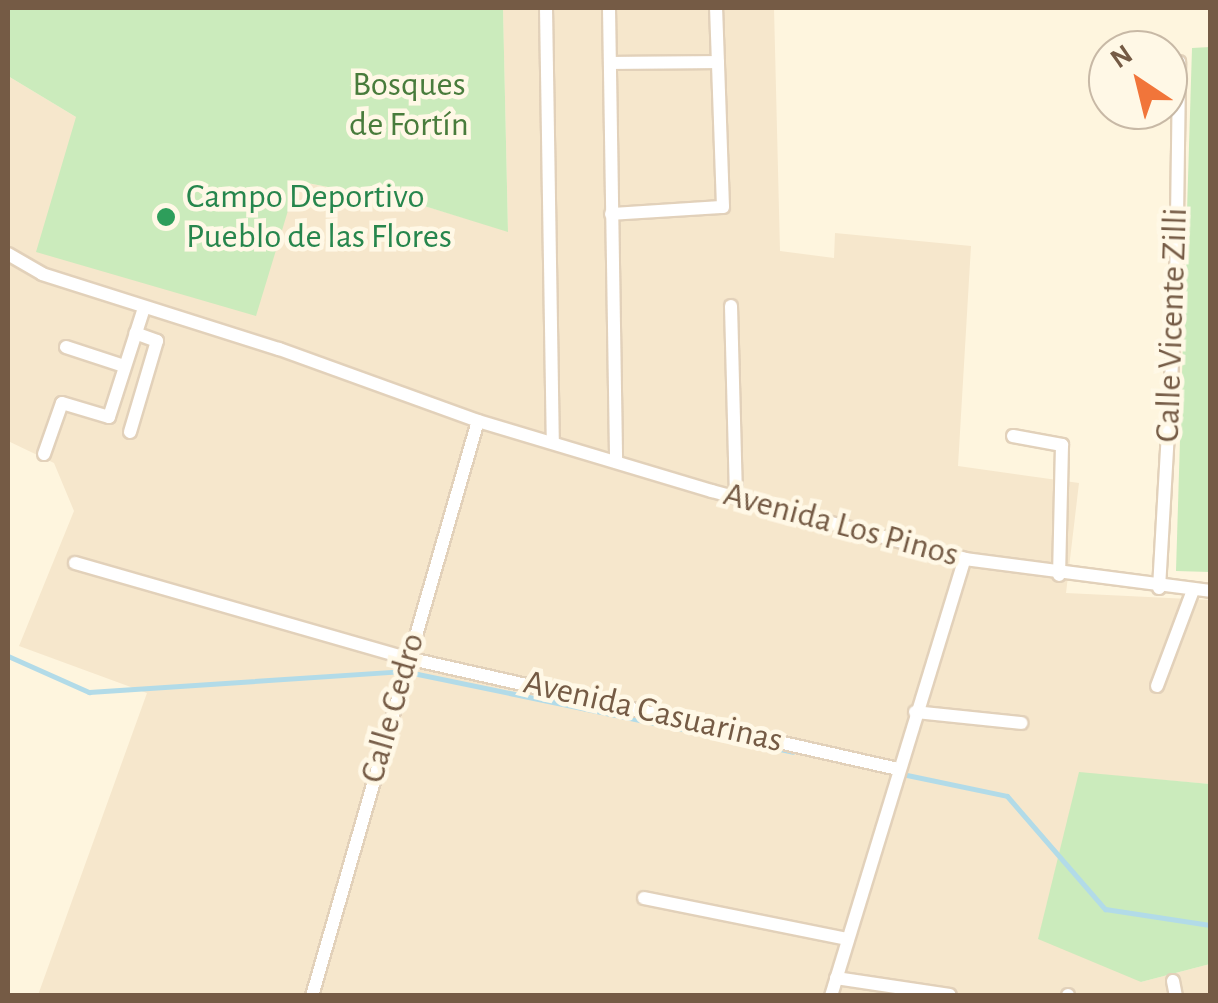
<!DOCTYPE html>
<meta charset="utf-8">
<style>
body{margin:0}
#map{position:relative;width:1218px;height:1003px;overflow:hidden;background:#fef5de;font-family:"Alegreya Sans",sans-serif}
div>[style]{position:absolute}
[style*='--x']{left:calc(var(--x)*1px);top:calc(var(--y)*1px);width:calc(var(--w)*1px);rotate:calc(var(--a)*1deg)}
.residential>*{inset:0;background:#f6e7cc}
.green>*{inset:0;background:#cbebbc}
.stream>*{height:5px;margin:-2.5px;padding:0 2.5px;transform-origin:2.5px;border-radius:2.5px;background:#b2dbe8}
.roads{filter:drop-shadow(2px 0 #e2d1ba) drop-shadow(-2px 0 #e2d1ba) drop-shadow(0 2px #e2d1ba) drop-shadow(0 -2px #e2d1ba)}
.minor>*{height:12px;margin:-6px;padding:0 6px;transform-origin:6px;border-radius:6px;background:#fff}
.dots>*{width:28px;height:28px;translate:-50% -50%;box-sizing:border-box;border:5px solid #fff8e6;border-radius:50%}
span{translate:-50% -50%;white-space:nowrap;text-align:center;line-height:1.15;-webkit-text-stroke:9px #fff8e6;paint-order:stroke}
.park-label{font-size:35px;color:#497c3c}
.leisure-label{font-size:35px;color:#27864d}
.left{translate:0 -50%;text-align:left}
.street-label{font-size:35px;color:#755b45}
.frame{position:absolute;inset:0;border:10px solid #755b45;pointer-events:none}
.north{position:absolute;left:1088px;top:30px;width:100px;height:100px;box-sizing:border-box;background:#fff8e6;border:2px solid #c8b9a6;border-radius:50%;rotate:325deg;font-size:28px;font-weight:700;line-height:40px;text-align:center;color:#755b45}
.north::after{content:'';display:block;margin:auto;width:35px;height:45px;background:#f1753a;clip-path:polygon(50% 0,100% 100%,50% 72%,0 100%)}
</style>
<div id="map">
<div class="residential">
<div style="clip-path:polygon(503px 8px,774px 8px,780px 251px,834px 258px,835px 233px,971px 246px,958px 466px,1079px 483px,1066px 593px,1210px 600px,1210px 784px,1079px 773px,1141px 982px,1210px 964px,1210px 995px,38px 995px,147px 693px,19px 646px,74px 511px,54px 463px,8px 441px,8px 76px,76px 117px,296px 181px,421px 205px,508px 231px)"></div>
</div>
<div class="green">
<div style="clip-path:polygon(8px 8px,503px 8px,508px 232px,421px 205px,297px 181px,256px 316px,36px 252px,76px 117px,8px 76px)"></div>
<div style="clip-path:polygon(1210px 47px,1210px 572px,1176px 571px,1192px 48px)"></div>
<div style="clip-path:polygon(1079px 772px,1210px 784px,1210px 964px,1141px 982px,1038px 939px)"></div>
</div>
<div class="stream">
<div style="--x:8;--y:656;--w:89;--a:24"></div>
<div style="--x:89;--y:692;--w:315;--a:-3.8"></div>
<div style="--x:403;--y:671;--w:398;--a:11.7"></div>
<div style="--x:902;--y:774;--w:107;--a:11.8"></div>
<div style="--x:1007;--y:796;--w:150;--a:49.1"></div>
<div style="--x:1105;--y:909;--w:106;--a:8.7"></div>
</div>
<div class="roads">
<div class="minor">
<div style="--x:546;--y:8;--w:435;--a:89.1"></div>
<div style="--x:609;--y:8;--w:454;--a:89.1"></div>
<div style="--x:611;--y:63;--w:107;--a:-0.5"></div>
<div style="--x:611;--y:214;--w:112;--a:-3.6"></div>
<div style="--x:723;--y:207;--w:199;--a:-92"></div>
<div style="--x:8;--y:254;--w:39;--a:30"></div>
<div style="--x:42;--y:274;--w:249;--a:17.6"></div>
<div style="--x:279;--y:349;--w:212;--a:19.9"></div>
<div style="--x:478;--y:421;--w:244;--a:16.7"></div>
<div style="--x:712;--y:491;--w:262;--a:15"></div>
<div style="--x:965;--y:559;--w:247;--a:7.4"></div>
<div style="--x:731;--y:306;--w:191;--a:88.5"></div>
<div style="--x:66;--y:347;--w:61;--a:18.1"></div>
<div style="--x:130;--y:432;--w:95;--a:-73.5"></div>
<div style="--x:157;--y:341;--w:23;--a:-160"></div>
<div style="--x:1013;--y:436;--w:50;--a:10.4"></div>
<div style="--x:1062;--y:445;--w:130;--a:91.3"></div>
<div style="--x:44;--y:454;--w:54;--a:-70.6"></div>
<div style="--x:62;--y:403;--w:49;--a:16.6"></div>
<div style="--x:109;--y:417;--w:114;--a:-72.2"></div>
<div style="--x:75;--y:563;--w:345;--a:16"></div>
<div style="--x:407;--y:658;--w:503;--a:12.74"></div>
<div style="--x:1159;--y:588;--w:298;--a:-86.7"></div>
<div style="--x:1176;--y:290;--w:228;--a:-89.2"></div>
<div style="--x:1157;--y:686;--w:103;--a:-69.4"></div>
<div style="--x:915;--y:712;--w:107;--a:5.9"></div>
<div style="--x:644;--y:898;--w:207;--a:11.4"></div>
<div style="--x:836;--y:978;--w:115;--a:8.5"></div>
<div style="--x:1173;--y:981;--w:15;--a:79"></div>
<div style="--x:1068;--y:995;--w:1;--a:90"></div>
<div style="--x:312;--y:996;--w:598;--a:-73.9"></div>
<div style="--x:831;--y:996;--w:457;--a:-73"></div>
</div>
</div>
<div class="dots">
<div style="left:166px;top:217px;background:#2e9e5b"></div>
</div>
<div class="park-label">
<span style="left:409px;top:105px">Bosques<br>de Fortín</span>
</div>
<div class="leisure-label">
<span class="left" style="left:186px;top:217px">Campo Deportivo<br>Pueblo de las Flores</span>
</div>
<div class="street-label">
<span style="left:1172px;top:325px;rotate:-88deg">Calle Vicente Zilli</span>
<span style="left:841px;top:525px;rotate:15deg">Avenida Los Pinos</span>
<span style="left:393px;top:708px;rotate:-74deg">Calle Cedro</span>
<span style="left:653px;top:712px;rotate:13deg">Avenida Casuarinas</span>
</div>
<div class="frame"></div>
<div class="north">N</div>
</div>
